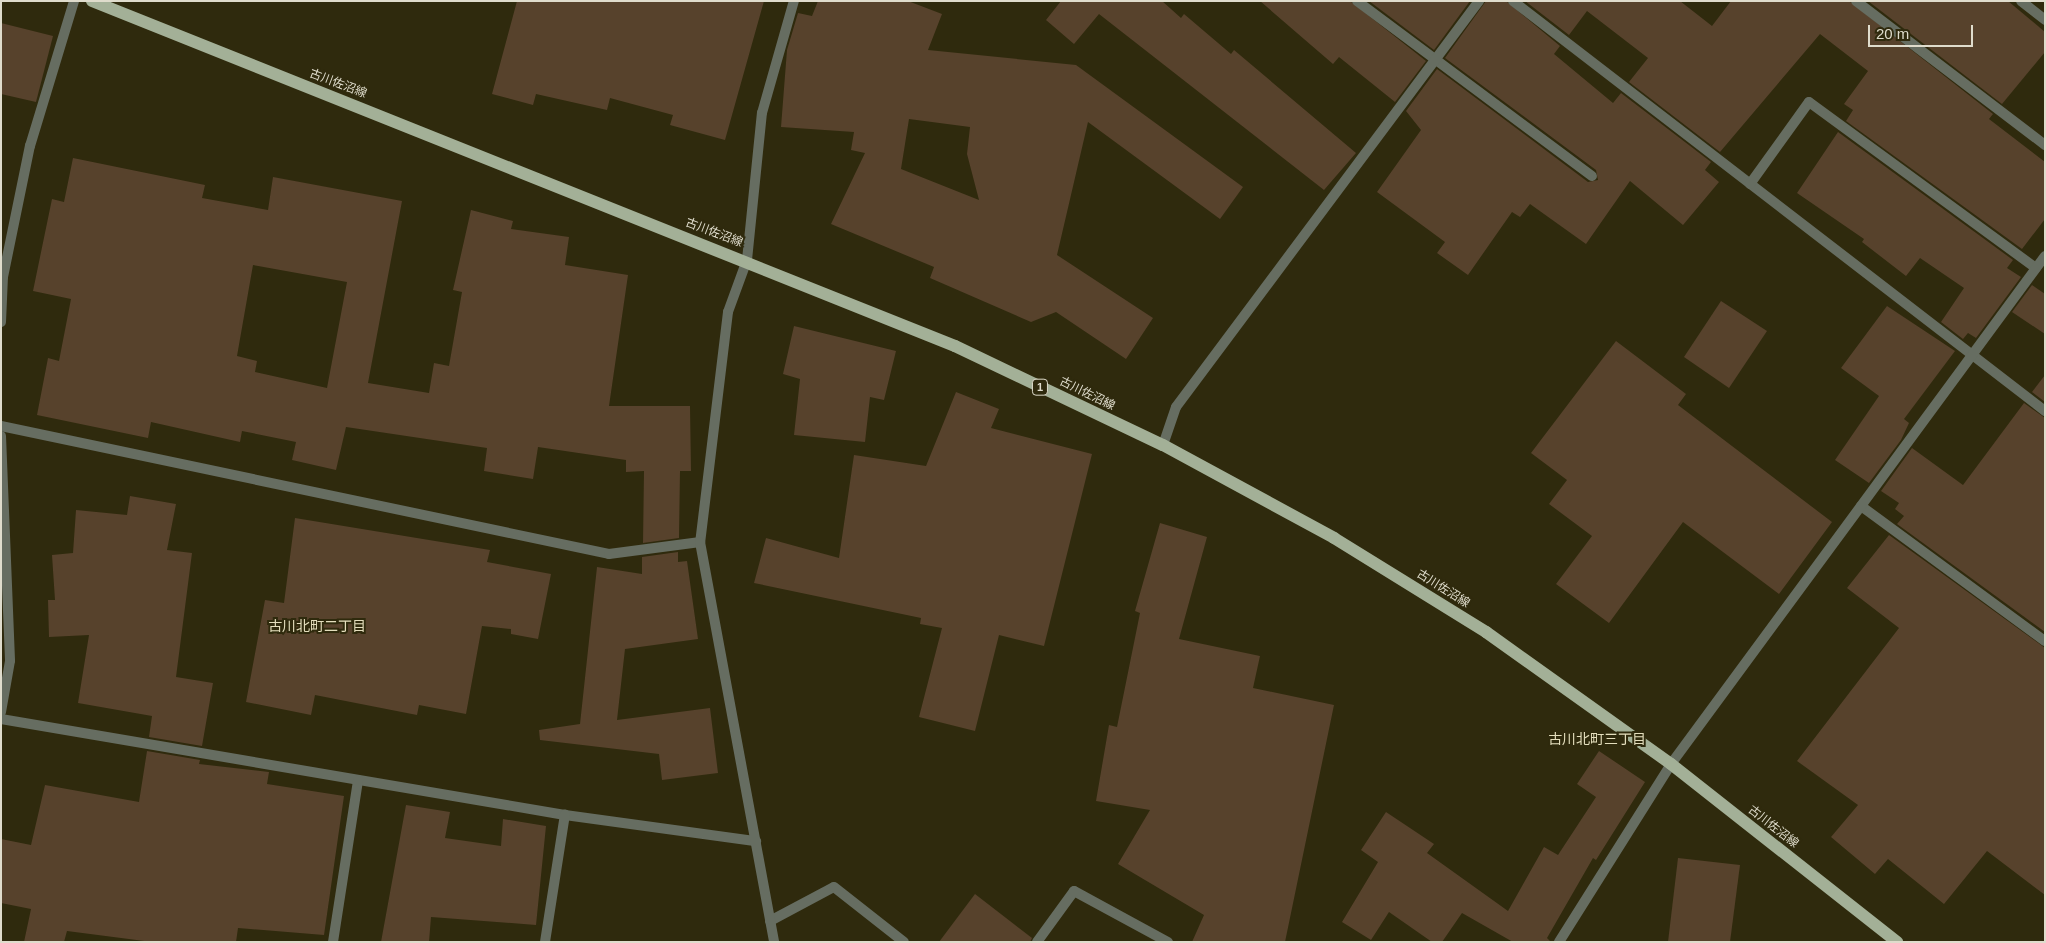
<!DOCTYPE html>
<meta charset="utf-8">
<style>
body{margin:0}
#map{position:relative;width:2046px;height:943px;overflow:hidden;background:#2f2a0d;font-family:Helvetica,"Noto Sans JP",sans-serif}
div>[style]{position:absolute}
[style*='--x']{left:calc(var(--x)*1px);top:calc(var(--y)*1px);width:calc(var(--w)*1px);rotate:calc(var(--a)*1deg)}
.building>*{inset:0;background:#57422c}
.minor>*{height:10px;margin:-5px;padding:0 5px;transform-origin:5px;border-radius:5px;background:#666d61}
.tertiary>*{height:10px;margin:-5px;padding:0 5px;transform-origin:5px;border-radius:5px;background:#666d61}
.primary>*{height:12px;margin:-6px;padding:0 6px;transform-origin:6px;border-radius:6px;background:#a3b097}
span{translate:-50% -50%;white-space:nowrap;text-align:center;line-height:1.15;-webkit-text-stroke:4px #2f2a0d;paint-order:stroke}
.shield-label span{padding:1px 4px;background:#2f2a0d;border:1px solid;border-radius:4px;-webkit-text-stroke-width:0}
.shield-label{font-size:11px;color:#dfdccc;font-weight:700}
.street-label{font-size:12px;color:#dfdccc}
.neighbourhood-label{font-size:14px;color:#e4debd}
.frame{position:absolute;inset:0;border:2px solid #dfdccc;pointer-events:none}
.scale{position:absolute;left:1868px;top:25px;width:105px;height:22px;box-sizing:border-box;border:2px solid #dfdccc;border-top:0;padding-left:6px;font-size:15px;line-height:18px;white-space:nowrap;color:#dfdccc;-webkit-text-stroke:4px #2f2a0d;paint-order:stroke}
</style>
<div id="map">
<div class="building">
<div style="clip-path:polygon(517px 1px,764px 1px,725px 140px,670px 125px,673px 115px,610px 98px,607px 110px,536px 94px,533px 105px,492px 94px)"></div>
<div style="clip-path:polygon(evenodd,818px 1px,908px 1px,942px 14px,928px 50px,1076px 65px,1243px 187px,1220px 219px,1088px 122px,1057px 255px,1153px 318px,1126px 359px,1056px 312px,1031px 322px,930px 278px,934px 267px,831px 224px,865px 153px,851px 150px,854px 132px,781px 127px,787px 50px,798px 13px,812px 16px,818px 1px,909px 119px,970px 127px,967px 154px,979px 200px,901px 169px,909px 119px)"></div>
<div style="clip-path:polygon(1061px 1px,1162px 1px,1181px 18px,1184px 14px,1231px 54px,1234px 50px,1356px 153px,1324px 190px,1099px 14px,1074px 44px,1046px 20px)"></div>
<div style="clip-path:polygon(1260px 1px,1350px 1px,1426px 61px,1395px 102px,1339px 57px,1333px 64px)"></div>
<div style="clip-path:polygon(1369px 1px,1470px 1px,1434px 50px)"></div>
<div style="clip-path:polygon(1486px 1px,1506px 1px,1560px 46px,1554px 54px,1613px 103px,1621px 93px,1711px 162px,1705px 170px,1719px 182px,1683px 225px,1630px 181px,1586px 244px,1530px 204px,1520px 217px,1512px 212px,1468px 275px,1437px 253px,1445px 242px,1377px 192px,1421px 130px,1406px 111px,1437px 69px,1588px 182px,1598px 180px,1596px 170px,1445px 58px)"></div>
<div style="clip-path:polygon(1525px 1px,1680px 1px,1712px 26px,1731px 1px,1849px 1px,1993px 114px,1989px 119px,2045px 162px,2045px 219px,2022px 249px,1846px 121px,1853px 110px,1844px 104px,1868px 71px,1820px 34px,1720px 152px,1629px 82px,1648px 58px,1587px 11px,1569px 35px)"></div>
<div style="clip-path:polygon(1868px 1px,2008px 1px,2045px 32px,2045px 52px,2002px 104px)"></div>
<div style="clip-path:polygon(1px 23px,53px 36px,36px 102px,1px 94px)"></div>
<div style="clip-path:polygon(1838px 132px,2013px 260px,2007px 268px,2021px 277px,1976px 338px,1968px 333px,1963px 339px,1941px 322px,1964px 288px,1920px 258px,1906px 276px,1862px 242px,1864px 239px,1797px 193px)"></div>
<div style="clip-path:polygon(evenodd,73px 158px,205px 185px,202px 198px,268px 210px,273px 177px,402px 201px,368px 383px,429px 393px,434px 363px,449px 366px,462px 292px,453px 290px,471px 210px,513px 221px,511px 229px,569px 237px,565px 265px,628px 275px,609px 406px,690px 406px,691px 471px,680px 471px,679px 538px,643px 543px,644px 471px,626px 472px,626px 460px,538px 447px,533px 479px,484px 471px,487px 448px,346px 427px,336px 470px,292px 460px,296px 442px,242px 431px,240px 442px,151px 422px,148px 438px,37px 415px,48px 358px,59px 361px,71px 299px,33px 291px,52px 199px,64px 202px,73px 158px,253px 265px,347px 282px,327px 388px,255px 372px,257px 361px,237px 356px,253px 265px)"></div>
<div style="clip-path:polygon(2032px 285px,2045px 294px,2045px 334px,2012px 312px)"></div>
<div style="clip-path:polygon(1721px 301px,1767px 331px,1729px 388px,1684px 357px)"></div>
<div style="clip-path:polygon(1887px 306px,1955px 351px,1904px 419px,1909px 423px,1901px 440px,1869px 483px,1835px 460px,1879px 396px,1841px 368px)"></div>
<div style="clip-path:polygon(794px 326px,896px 351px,884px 400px,870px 397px,865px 442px,794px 435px,800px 379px,783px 374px)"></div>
<div style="clip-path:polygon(1616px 341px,1686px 394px,1678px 405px,1832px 522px,1779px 594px,1683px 522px,1609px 623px,1556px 584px,1592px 536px,1549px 504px,1567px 480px,1531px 453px)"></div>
<div style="clip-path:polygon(2045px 375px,2045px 402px,2032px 392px)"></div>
<div style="clip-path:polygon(956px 392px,999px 409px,991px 428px,1092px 454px,1044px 646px,999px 635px,975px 731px,919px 717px,942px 628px,920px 624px,921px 618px,754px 583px,766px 538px,839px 558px,854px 455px,926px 466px)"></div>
<div style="clip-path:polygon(2024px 403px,2045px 418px,2045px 632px,1897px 524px,1904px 516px,1895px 509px,1899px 503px,1881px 491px,1912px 448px,1963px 485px)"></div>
<div style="clip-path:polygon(130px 496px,176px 504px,167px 550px,192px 553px,176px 677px,213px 683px,202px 746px,149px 737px,152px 716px,78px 703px,89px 635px,49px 637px,48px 600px,55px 600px,52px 555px,73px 553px,76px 510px,127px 515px)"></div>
<div style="clip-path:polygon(295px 518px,490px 550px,487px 562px,551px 574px,538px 639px,511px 634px,511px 629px,482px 626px,466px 714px,419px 705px,417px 715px,315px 695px,311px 715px,246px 702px,265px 600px,284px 603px)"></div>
<div style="clip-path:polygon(1160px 523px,1207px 537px,1179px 639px,1260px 656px,1253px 688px,1334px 705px,1285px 942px,1192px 942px,1204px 915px,1118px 864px,1150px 810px,1096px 801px,1109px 725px,1117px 727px,1140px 613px,1135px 611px)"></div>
<div style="clip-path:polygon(1889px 535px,2045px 648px,2045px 895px,1987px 851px,1944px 904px,1888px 859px,1875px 874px,1831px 837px,1858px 805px,1797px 761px,1899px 628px,1847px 588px)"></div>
<div style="clip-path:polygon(678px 552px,678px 562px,687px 561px,698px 639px,625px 649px,617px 720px,710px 708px,718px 773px,662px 780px,659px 754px,540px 740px,539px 730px,580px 724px,597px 567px,642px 574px,642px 557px)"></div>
<div style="clip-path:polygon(147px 751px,200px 760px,199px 764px,269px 772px,267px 784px,344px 796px,324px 935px,238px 928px,236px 942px,152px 942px,67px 931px,64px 942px,24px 942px,31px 909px,1px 903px,1px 839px,31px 845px,45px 785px,139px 802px)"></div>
<div style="clip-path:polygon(1599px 751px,1645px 782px,1596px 860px,1593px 858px,1547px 938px,1551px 942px,1513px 942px,1462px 913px,1442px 942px,1432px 942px,1389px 912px,1371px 940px,1342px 922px,1378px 862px,1361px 850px,1386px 812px,1434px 844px,1427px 853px,1508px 911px,1544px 847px,1558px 855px,1596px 797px,1577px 784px)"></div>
<div style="clip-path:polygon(406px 805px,450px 812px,445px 838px,501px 846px,503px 819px,546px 826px,536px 925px,431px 917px,429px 942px,381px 942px)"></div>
<div style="clip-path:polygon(1678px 858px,1740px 865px,1730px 942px,1668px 942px)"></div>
<div style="clip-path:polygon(975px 894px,1032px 938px,1030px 942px,939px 942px)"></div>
</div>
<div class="minor">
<div style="--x:1357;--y:1;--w:293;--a:36.7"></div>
<div style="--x:1513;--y:1;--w:672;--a:37.62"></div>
<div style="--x:1856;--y:1;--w:238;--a:37.3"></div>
<div style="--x:2021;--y:1;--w:31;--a:38"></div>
<div style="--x:1750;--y:184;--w:101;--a:-54.3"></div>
<div style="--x:1809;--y:102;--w:281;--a:36.2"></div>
<div style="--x:747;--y:260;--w:148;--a:-84.2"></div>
<div style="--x:762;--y:113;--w:116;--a:-74.1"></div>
<div style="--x:1;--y:322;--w:45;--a:-87.5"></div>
<div style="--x:3;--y:277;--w:134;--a:-78.4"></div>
<div style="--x:30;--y:146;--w:152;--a:-73.1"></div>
<div style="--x:1;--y:426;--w:621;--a:11.89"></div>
<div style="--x:609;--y:554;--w:92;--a:-7.5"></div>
<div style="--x:1;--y:436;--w:225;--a:87.7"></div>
<div style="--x:10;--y:661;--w:52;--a:100"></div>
<div style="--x:1163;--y:445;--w:40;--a:-71.1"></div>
<div style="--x:1176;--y:407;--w:507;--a:-53.27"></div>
<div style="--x:1861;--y:506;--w:228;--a:36.3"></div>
<div style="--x:1;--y:719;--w:572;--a:9.66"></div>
<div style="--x:565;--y:815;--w:193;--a:7.8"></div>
<div style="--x:770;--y:921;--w:72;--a:-28"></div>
<div style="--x:834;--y:887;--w:89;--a:38.2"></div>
<div style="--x:333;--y:942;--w:164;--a:-81.2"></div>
<div style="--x:545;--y:942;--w:129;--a:-81.1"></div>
<div style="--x:1037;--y:942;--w:63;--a:-54"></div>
<div style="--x:1074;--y:891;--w:107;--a:28.5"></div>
<div style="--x:1559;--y:942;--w:210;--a:-57.8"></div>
<div style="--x:1671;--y:764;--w:631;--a:-53.64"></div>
</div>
<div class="tertiary">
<div style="--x:747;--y:260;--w:55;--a:110.1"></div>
<div style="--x:728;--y:312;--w:232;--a:96.9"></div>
<div style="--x:700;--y:542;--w:407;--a:79.5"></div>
</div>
<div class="primary">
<div style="--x:92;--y:1;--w:929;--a:21.79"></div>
<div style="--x:955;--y:346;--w:230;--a:25.5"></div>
<div style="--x:1163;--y:445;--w:195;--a:28.5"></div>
<div style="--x:1334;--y:538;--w:179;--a:31.7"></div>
<div style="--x:1486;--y:632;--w:227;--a:35.5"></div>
<div style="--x:1671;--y:764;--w:288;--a:38.2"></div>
</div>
<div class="shield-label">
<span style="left:1040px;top:387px">1</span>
</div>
<div class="street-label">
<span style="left:338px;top:84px;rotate:21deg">古川佐沼線</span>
<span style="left:714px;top:233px;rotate:21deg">古川佐沼線</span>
<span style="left:1087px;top:394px;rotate:26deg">古川佐沼線</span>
<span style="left:1443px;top:589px;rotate:32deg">古川佐沼線</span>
<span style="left:1773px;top:827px;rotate:38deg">古川佐沼線</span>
</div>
<div class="neighbourhood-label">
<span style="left:317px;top:626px">古川北町二丁目</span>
<span style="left:1597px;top:739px">古川北町三丁目</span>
</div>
<div class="frame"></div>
<div class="scale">20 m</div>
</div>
